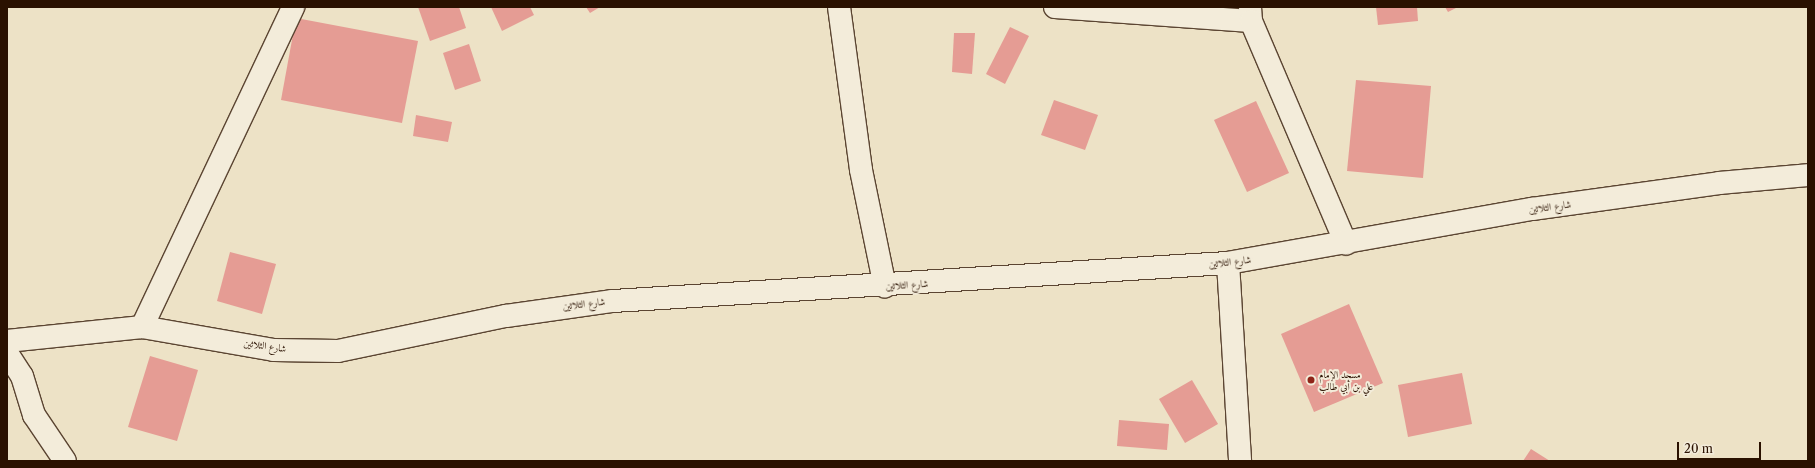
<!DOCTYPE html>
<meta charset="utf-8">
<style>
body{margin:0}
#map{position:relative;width:1815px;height:468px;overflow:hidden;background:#ede2c6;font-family:"Libre Caslon Text",Amiri,serif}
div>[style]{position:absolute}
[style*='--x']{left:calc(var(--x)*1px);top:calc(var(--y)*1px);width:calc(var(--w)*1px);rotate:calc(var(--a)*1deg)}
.building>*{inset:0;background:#e59c94}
.roads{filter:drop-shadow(1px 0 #5b4532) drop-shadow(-1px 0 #5b4532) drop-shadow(0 1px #5b4532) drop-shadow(0 -1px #5b4532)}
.minor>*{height:22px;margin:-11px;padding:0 11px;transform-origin:11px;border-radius:11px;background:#f3ecda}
.tertiary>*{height:22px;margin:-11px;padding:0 11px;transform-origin:11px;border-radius:11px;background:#f3ecda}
.dots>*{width:11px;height:11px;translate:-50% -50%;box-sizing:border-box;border:2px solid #f3ecda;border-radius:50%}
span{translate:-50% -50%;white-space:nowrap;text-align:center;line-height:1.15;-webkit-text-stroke:4px #f3ecda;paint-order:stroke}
.street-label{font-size:10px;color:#2a1100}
.poi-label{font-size:10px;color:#2a1100}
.left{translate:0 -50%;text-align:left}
.frame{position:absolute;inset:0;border:8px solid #2a1100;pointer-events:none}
.scale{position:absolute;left:1677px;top:442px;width:84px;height:18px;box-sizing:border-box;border:2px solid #2a1100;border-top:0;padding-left:5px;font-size:12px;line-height:14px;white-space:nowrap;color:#2a1100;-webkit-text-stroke:3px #f3ecda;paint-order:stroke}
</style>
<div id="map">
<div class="building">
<div style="clip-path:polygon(418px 7px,459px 7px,466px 28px,430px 41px)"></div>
<div style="clip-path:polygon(491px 7px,530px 7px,534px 15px,502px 31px)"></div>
<div style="clip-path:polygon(586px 7px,600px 7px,590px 13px)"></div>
<div style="clip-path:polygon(1376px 7px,1417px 7px,1418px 21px,1378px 25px)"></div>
<div style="clip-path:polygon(1445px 7px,1458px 7px,1448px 12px)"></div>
<div style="clip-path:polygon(296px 18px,418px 41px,402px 123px,281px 100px)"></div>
<div style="clip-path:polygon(1010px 27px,1029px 36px,1005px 84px,986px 74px)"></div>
<div style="clip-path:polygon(954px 33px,975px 33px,972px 74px,952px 72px)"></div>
<div style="clip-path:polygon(469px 44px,481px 81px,455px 90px,443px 53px)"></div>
<div style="clip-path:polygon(1356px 80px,1431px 86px,1423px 178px,1347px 171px)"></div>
<div style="clip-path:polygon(1054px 100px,1098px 115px,1085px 150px,1041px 135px)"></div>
<div style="clip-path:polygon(1256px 101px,1289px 173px,1247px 192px,1214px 120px)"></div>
<div style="clip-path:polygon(416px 115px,452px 122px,448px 142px,413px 136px)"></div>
<div style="clip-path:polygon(230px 252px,276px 264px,262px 314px,217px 301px)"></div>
<div style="clip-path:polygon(1349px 304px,1383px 383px,1314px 412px,1281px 334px)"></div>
<div style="clip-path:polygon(150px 356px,198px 370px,177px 441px,128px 427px)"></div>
<div style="clip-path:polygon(1462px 373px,1472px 424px,1408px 437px,1398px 385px)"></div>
<div style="clip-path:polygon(1192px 380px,1218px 424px,1185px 443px,1159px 399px)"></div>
<div style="clip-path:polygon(1119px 420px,1169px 424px,1167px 450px,1117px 446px)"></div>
<div style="clip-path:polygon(1531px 449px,1550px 461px,1523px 461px)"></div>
</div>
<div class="roads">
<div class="minor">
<div style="--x:839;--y:7;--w:164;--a:82.3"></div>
<div style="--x:861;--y:170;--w:119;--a:78.4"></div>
<div style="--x:1055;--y:7;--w:196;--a:4.1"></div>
<div style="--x:1250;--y:7;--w:14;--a:86"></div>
<div style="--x:1251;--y:21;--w:242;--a:66.9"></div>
<div style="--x:1228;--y:263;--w:198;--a:86.5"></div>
<div style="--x:142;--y:327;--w:354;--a:-64.7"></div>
<div style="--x:7;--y:353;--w:27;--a:57"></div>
<div style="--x:22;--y:376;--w:41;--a:72.9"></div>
<div style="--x:34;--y:415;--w:55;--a:56"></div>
</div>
<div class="tertiary">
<div style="--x:7;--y:341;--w:136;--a:-5.9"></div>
<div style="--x:142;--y:327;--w:134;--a:9.9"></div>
<div style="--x:274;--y:350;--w:64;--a:0.9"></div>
<div style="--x:338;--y:351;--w:172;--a:-11.8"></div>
<div style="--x:506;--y:316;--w:108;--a:-8"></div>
<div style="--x:613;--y:301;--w:616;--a:-3.54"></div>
<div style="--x:1228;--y:263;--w:309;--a:-10.1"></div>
<div style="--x:1532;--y:209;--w:189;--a:-7.9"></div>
<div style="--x:1719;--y:183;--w:89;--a:-5.1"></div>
</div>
</div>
<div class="dots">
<div style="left:1311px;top:380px;background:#8f2418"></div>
</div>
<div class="street-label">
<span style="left:1550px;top:207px;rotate:-8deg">شارع الثلاثين</span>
<span style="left:1230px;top:262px;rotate:-7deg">شارع الثلاثين</span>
<span style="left:907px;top:285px;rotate:-4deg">شارع الثلاثين</span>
<span style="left:584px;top:304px;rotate:-7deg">شارع الثلاثين</span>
<span style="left:265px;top:346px;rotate:8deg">شارع الثلاثين</span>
</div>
<div class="poi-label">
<span class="left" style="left:1319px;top:380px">مسجد الإمام<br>علي بن أبي طالب</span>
</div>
<div class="frame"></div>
<div class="scale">20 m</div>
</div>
